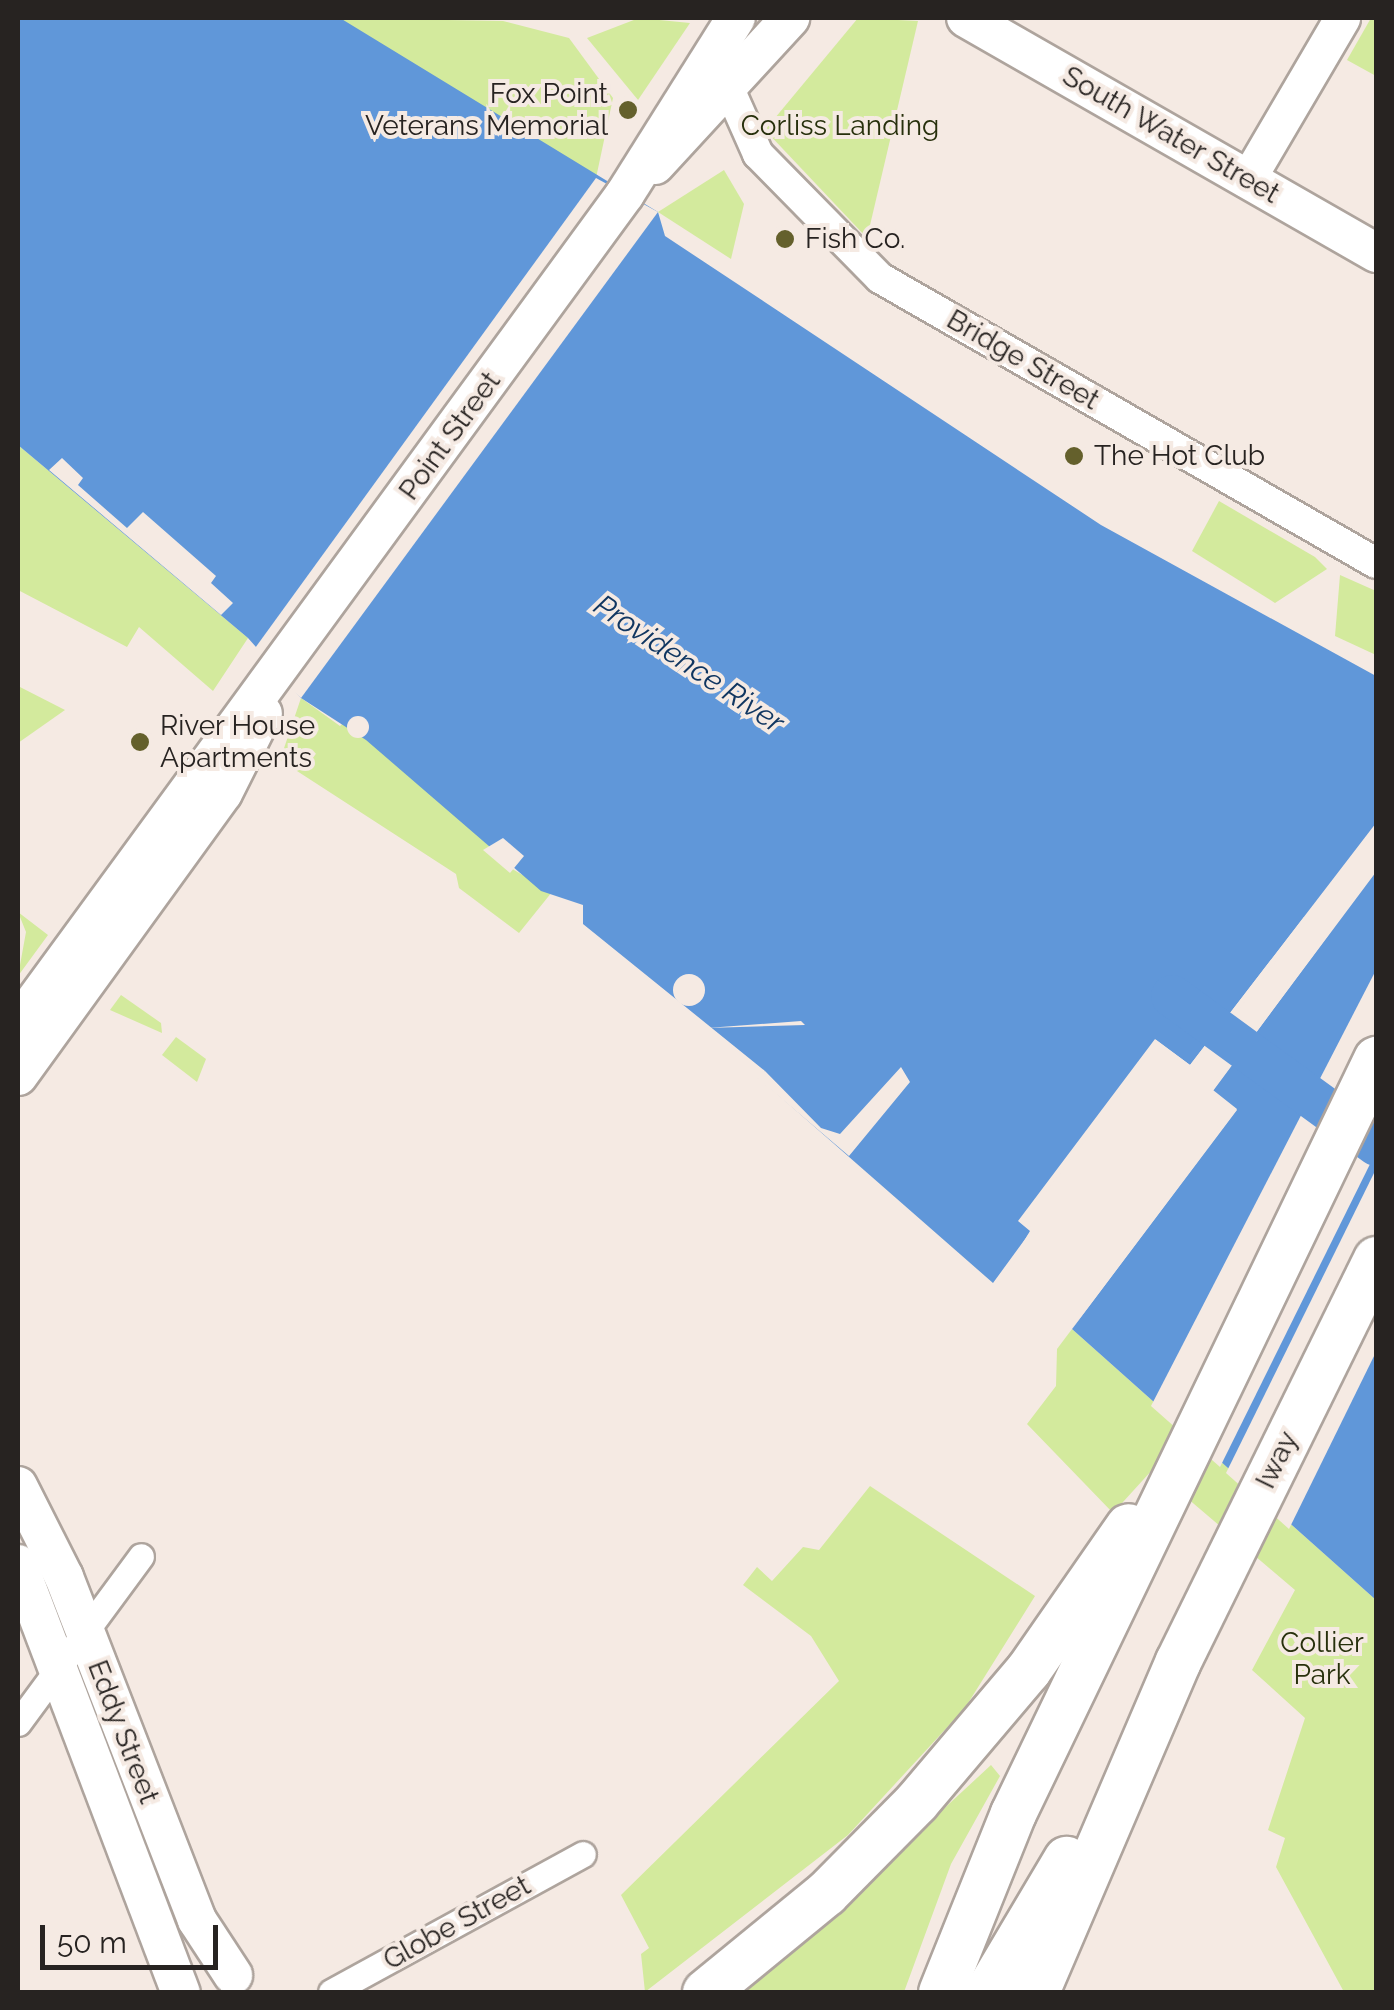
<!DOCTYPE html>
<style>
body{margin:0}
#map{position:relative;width:1394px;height:2010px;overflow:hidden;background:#f5eae3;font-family:Raleway,sans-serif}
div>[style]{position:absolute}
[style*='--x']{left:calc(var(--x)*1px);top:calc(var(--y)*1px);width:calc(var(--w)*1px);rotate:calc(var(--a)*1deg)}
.green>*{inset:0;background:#d3ea9d}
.water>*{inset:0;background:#6097d9}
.pier>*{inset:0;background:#f5eae3}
.round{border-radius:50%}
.river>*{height:42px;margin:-21px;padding:0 21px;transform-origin:21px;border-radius:21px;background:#6097d9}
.roads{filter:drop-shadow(2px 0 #aea49d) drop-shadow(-2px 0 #aea49d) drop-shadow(0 2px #aea49d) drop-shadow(0 -2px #aea49d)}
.minor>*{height:25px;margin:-12.5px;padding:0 12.5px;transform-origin:12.5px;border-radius:12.5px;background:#fff}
.tertiary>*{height:30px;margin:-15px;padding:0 15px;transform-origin:15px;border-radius:15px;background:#fff}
.secondary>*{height:35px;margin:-17.5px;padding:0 17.5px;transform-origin:17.5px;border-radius:17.5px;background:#fff}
.primary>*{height:38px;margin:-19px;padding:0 19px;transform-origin:19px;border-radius:19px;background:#fff}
.motorway>*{height:45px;margin:-22.5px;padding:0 22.5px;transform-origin:22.5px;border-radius:22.5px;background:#fff}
.dots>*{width:28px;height:28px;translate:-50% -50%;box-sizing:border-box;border:5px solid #f5eae3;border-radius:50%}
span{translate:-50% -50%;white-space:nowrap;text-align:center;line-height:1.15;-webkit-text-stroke:8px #f5eae3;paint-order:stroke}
.poi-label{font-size:28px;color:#272321}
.right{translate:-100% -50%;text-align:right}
.left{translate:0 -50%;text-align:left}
.park-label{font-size:28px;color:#27300c}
.street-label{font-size:28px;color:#272321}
.water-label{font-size:30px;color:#103661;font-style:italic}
.frame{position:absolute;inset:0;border:20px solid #272321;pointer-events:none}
.scale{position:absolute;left:40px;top:1925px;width:178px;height:45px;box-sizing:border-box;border:5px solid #272321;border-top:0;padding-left:12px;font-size:30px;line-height:35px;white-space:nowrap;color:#272321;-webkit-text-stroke:8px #f5eae3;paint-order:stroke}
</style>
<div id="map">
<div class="green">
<div style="clip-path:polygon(338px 18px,503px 21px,569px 38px,613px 98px,596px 178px)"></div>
<div style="clip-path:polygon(639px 18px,690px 23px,638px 100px,587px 38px)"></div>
<div style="clip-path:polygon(858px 18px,918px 21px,867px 238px,765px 130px)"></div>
<div style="clip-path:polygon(1371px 18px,1376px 18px,1376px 76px,1347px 60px)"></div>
<div style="clip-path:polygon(724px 170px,744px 204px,731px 259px,658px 212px)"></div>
<div style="clip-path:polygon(18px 445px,248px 638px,213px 691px,139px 627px,127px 647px,18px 590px)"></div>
<div style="clip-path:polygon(1219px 501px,1315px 557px,1327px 569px,1275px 603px,1192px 551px)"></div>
<div style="clip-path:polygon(1340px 575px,1376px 591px,1376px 655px,1335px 636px)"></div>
<div style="clip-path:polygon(18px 686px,65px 710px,18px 743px)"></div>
<div style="clip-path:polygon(301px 698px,340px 726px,353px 714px,514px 870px,552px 892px,519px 933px,459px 888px,456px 874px,280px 760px)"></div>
<div style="clip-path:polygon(18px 912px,48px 935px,18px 976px,26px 932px)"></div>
<div style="clip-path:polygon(121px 995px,161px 1023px,162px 1033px,110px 1010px)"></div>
<div style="clip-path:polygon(176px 1037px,206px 1059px,197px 1082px,162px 1055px)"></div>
<div style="clip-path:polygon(1072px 1329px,1376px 1600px,1376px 1992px,1344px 1992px,1276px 1867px,1285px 1838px,1268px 1830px,1305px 1718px,1252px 1670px,1295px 1590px,1153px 1469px,1113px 1513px,1027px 1424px,1056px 1386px,1057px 1349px)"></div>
<div style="clip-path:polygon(870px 1486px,1035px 1596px,965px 1708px,848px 1835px,645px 1992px,641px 1954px,649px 1948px,621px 1895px,839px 1681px,811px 1636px,743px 1585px,757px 1567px,772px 1581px,803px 1547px,819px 1550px)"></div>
<div style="clip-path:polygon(991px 1765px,1000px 1776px,951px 1864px,904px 1992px,746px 1992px)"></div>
</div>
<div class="water">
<div style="clip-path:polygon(18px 18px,340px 18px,658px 212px,665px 236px,1101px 525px,1376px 676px,1376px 1600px,1072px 1329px,1237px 1110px,1213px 1091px,1329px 934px,1304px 917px,1190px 1065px,1156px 1040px,1019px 1221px,1031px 1231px,993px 1283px,760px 1079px,765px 1071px,583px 924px,583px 905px,541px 891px,366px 740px,301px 698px,248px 638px,18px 445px)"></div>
</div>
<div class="pier">
<div style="clip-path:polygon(596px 178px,658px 212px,301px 698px,253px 651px)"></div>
<div style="clip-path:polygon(62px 458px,83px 478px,78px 485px,127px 528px,143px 512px,216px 576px,211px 583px,233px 603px,221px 615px,49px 470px)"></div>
<div class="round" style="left:347px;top:716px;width:22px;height:22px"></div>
<div style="clip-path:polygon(1376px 823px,1376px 872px,1213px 1090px,1237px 1109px,1069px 1333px,1230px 1110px,1208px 1089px,1323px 935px,1305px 923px,1193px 1069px,1156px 1046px,1025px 1220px,1035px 1233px,997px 1286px,1030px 1231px,1018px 1221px,1155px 1039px,1190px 1065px)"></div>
<div style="clip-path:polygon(503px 838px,524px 856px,510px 873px,483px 850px)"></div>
<div style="clip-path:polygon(1376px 970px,1376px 1152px,1220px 1467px,1151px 1406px)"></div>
<div class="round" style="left:673px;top:974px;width:32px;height:32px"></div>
<div style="clip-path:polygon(801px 1021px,805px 1025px,707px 1028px)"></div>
<div style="clip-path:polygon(901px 1067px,910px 1082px,849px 1156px,755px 1076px,765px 1071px,821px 1128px,840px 1134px)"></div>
<div style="clip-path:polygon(1376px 1169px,1376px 1352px,1289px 1529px,1226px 1473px)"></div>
</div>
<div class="river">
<div style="--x:1172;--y:996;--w:253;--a:36.1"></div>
</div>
<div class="roads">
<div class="minor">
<div style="--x:18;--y:1723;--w:207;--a:-53.6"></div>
<div style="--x:331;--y:1992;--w:287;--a:-28.7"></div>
</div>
<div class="tertiary">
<div style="--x:730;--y:91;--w:69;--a:66"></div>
<div style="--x:758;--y:154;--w:174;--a:45.5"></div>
<div style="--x:880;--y:278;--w:572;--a:29.88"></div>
</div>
<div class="secondary">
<div style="--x:1247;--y:180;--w:188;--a:-59.6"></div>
</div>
<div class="primary">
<div style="--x:966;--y:18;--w:473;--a:29.8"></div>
<div style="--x:655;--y:165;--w:200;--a:-47.4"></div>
<div style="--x:18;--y:1024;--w:1028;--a:-53.82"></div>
<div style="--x:625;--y:194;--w:208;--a:-57.8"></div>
<div style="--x:18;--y:1076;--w:349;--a:-54.1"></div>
<div style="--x:223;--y:793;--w:89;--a:-63.4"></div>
<div style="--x:18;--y:1486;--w:102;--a:63.2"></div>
<div style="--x:64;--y:1577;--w:368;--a:68.8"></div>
<div style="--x:197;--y:1920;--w:66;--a:56.8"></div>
<div style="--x:18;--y:1564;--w:458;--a:69.2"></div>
</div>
<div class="motorway">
<div style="--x:705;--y:1992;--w:156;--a:-39.3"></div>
<div style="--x:826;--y:1893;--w:128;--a:-45.3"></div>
<div style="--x:916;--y:1802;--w:173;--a:-49.7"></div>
<div style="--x:1028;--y:1670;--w:175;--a:-55.2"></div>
<div style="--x:941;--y:1992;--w:193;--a:-68.1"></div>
<div style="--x:1013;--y:1813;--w:837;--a:-64.29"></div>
<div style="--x:987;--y:1992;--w:155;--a:-59.3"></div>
<div style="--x:1036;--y:1992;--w:360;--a:-66.8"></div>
<div style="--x:1178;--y:1661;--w:448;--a:-63.8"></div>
</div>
</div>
<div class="dots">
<div style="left:628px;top:110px;background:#64602c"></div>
<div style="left:785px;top:239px;background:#64602c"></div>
<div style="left:1074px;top:456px;background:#64602c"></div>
<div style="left:140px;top:742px;background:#64602c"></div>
</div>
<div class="poi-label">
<span class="right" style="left:608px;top:110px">Fox Point<br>Veterans Memorial</span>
<span class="left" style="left:805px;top:239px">Fish Co.</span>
<span class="left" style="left:1094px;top:456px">The Hot Club</span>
<span class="left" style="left:160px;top:742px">River House<br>Apartments</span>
</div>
<div class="park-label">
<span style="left:840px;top:126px">Corliss Landing</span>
<span style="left:1322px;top:1659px">Collier<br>Park</span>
</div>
<div class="street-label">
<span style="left:1171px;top:135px;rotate:30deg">South Water Street</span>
<span style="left:1023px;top:360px;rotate:30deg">Bridge Street</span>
<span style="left:450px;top:436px;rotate:-54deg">Point Street</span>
<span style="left:1277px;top:1460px;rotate:-64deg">Iway</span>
<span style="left:123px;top:1732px;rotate:69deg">Eddy Street</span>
<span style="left:457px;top:1923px;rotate:-29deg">Globe Street</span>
</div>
<div class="water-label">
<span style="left:689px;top:664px;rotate:34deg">Providence River</span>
</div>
<div class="frame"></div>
<div class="scale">50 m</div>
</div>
